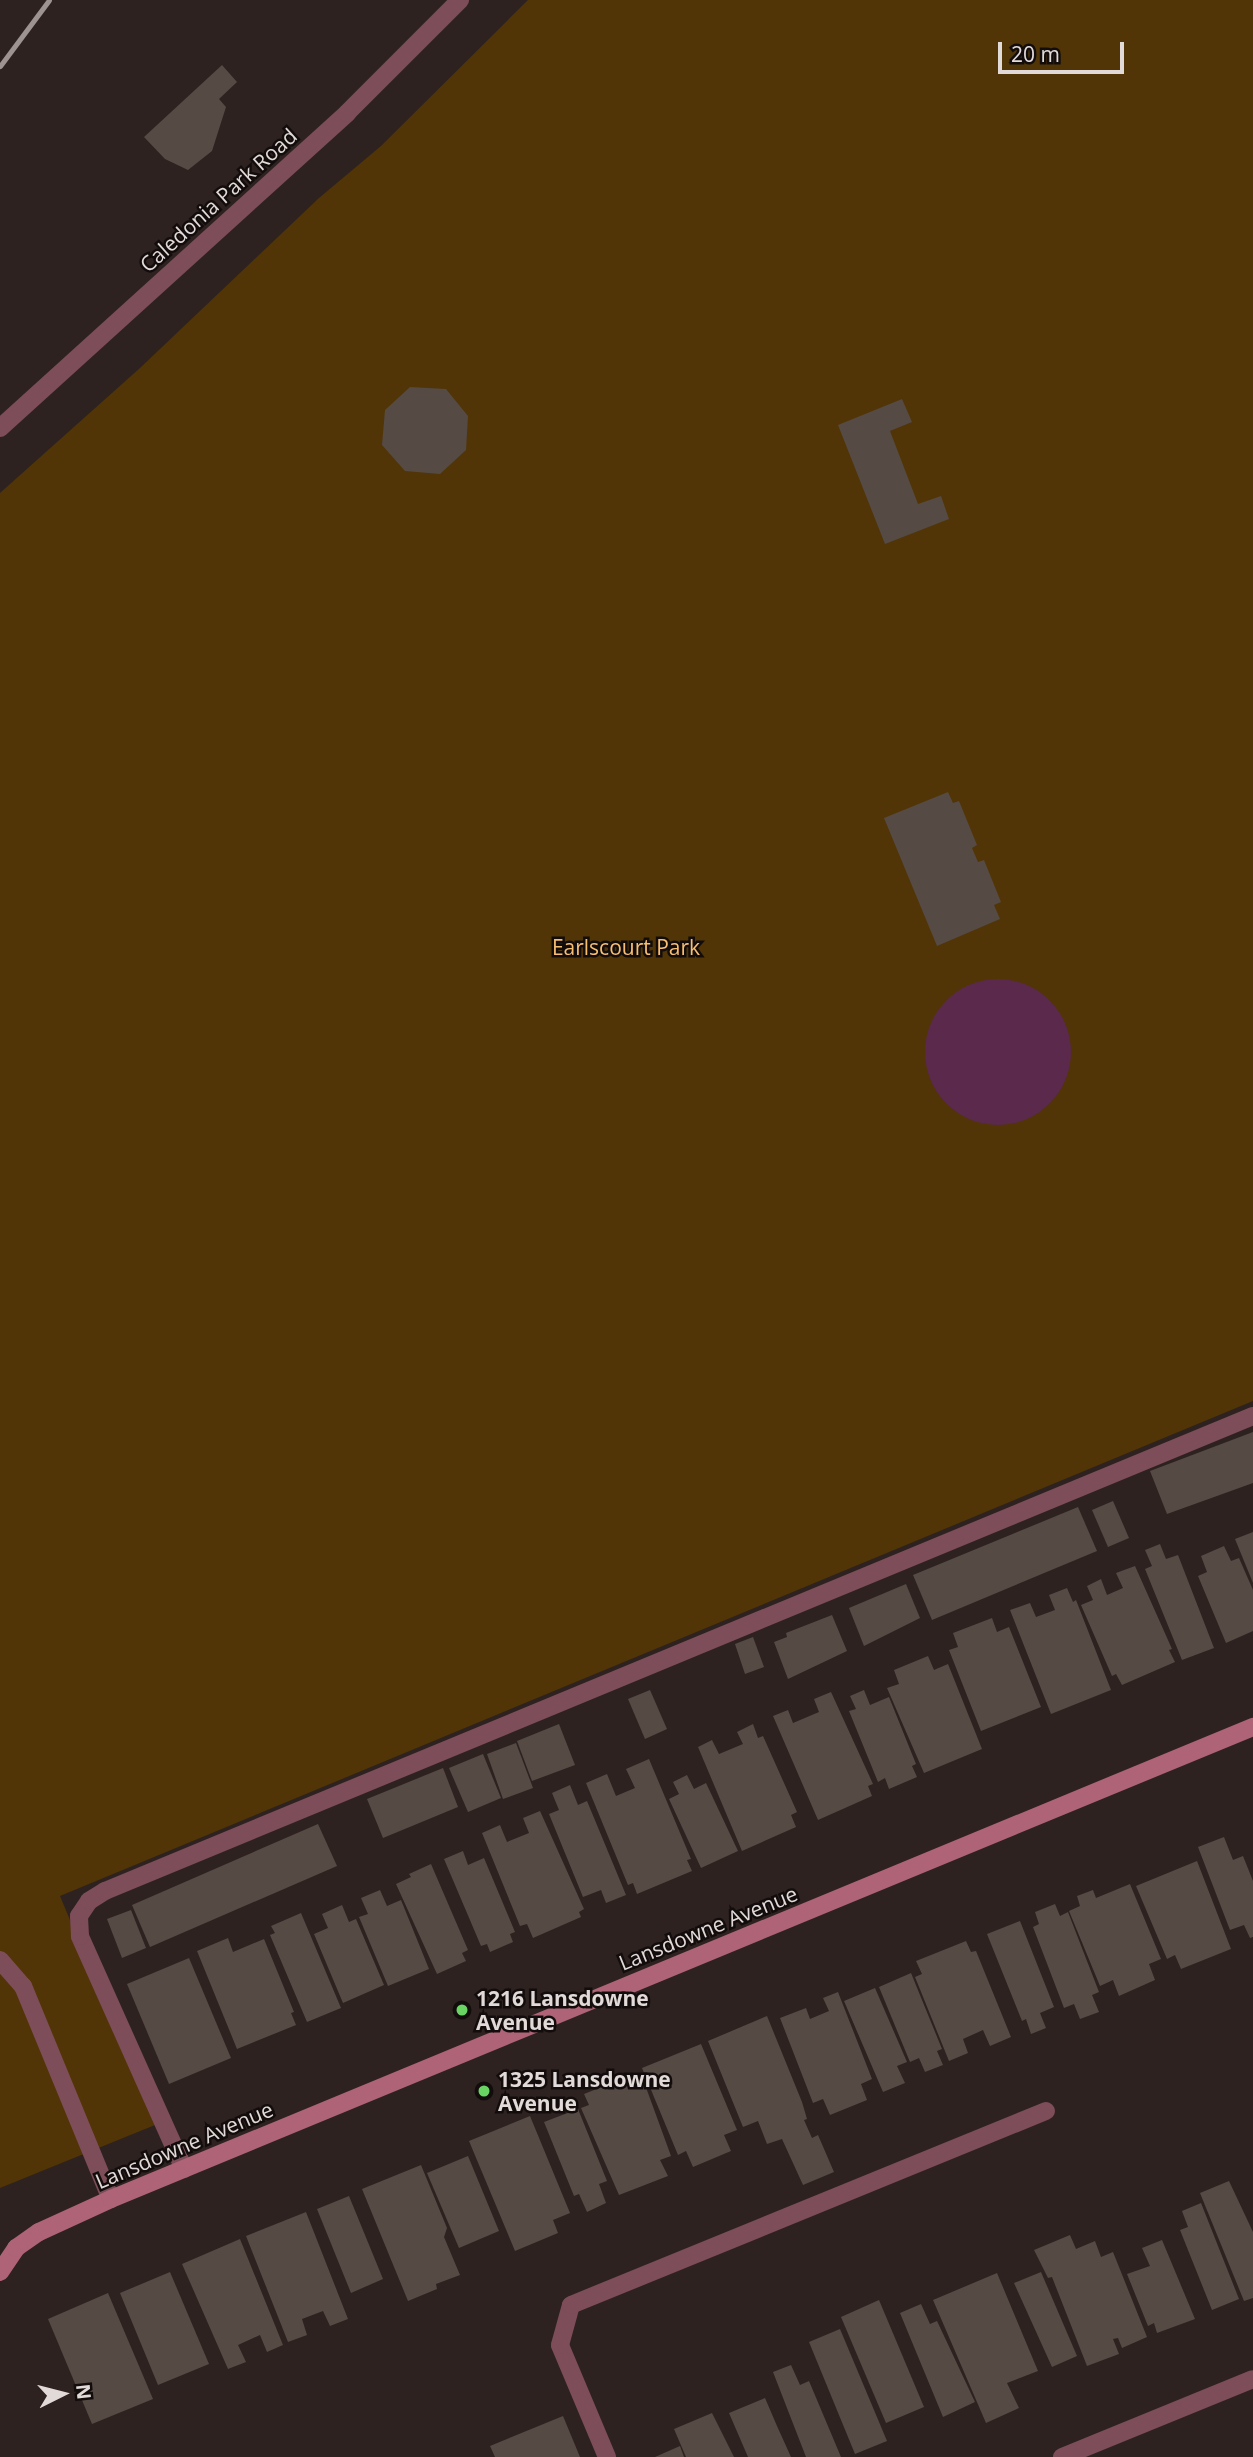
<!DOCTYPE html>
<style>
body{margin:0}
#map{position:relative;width:1253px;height:2457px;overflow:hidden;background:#2e2220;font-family:"Open Sans",sans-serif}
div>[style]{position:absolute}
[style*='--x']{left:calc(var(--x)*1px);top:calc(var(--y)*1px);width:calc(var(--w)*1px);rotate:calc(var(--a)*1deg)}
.green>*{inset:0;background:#513506}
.water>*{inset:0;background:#5a294b}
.round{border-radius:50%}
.building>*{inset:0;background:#554a44}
.lane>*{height:18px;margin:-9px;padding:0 9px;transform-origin:9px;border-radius:9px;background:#7d4d59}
.street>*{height:18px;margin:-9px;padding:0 9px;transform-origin:9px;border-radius:9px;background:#7d4d59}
.secondary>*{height:18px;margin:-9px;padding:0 9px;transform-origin:9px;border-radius:9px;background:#ae6376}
.rail>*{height:5px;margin:-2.5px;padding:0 2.5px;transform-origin:2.5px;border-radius:2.5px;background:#9d9391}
.dots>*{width:19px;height:19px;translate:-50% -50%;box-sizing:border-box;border:4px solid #120d0c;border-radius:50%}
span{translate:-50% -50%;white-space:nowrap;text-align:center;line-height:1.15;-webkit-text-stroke:5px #120d0c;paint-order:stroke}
.street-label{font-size:21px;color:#e2dad8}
.park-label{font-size:21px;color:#f8be71}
.poi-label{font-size:21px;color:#e2dad8;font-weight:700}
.left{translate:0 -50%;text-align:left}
.north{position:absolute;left:28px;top:2359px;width:70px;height:70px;-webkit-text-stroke:5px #120d0c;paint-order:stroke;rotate:84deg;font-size:19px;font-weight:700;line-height:28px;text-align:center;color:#e2dad8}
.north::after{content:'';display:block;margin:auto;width:24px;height:32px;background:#e2dad8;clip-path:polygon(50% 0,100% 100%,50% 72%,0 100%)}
.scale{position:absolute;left:998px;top:42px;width:126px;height:32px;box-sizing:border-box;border:4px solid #e2dad8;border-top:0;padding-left:9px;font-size:21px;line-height:24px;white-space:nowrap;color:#e2dad8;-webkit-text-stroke:5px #120d0c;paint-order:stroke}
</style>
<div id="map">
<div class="green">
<div style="clip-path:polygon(528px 0,1253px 0,1253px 1401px,60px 1896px,155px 2125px,0 2188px,0 493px,140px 368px,319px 198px,381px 146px)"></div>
</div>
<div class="water">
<div class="round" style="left:925px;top:979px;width:146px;height:146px"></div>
</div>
<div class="building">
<div style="clip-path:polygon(222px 65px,237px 82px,219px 99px,226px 107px,212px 151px,188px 170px,165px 159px,144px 137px)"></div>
<div style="clip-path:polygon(410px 387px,446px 389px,468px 416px,466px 450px,440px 474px,405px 471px,382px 445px,385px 410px)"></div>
<div style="clip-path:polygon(902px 399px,912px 422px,890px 431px,918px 504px,941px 496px,949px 519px,885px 544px,838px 425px)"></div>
<div style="clip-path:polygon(948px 792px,953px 803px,959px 801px,977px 845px,972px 848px,978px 862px,984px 860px,1001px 902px,994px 905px,1000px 919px,937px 946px,884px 818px)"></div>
<div style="clip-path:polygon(1253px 1432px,1253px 1483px,1167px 1514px,1150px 1471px)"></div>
<div style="clip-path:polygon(1113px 1501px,1129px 1538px,1108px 1547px,1092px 1510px)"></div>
<div style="clip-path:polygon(1078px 1507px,1097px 1551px,932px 1620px,913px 1575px)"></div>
<div style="clip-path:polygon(1253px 1532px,1253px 1583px,1235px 1539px)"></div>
<div style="clip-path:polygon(1160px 1544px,1166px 1559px,1178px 1555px,1214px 1648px,1182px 1660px,1145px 1569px,1152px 1566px,1145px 1550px)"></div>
<div style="clip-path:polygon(1224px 1546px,1231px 1561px,1239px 1558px,1253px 1590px,1253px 1631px,1226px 1643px,1198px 1576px,1207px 1572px,1201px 1556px)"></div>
<div style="clip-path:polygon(1135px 1566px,1172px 1649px,1169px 1650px,1175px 1662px,1122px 1685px,1116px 1674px,1112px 1676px,1081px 1605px,1093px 1600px,1087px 1586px,1101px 1579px,1107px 1595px,1123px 1588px,1116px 1573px)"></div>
<div style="clip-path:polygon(906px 1584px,920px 1618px,864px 1646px,849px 1608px)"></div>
<div style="clip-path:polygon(1067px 1588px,1073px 1602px,1076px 1600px,1111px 1690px,1051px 1714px,1010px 1610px,1030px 1603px,1036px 1617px,1055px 1610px,1049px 1595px)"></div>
<div style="clip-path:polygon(832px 1615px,847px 1651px,788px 1679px,774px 1642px,787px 1637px,786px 1633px)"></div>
<div style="clip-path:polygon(992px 1618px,997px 1632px,1009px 1627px,1041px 1707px,981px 1731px,949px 1650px,958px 1647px,953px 1633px)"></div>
<div style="clip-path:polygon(753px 1637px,764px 1667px,745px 1674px,735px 1644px)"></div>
<div style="clip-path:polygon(928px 1656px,934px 1670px,948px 1664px,982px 1749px,924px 1773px,887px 1688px,899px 1684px,894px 1670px)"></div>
<div style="clip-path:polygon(650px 1690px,667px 1729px,645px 1739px,628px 1699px)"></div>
<div style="clip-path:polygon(864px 1690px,870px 1705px,889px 1697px,916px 1764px,912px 1766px,917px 1777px,889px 1789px,885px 1778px,878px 1782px,849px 1711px,856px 1709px,850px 1696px)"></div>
<div style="clip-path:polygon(831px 1692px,873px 1784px,868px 1786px,872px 1796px,818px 1820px,773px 1716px,788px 1710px,793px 1723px,819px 1712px,814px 1699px)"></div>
<div style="clip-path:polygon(559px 1724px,575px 1765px,532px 1781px,517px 1741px)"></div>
<div style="clip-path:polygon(753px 1724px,758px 1738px,763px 1736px,797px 1812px,791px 1815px,796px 1827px,742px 1851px,698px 1747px,712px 1740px,719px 1754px,743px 1744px,737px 1732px)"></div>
<div style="clip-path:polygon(516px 1743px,533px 1788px,503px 1799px,487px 1754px)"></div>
<div style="clip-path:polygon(483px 1754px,501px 1798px,468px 1812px,449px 1768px)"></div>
<div style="clip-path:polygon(649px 1759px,691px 1859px,687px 1860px,692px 1871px,637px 1894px,633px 1883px,628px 1885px,586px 1783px,607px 1774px,616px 1796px,635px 1788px,626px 1769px)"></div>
<div style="clip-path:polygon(443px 1768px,458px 1807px,383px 1838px,367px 1799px)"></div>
<div style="clip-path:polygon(687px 1775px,694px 1789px,706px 1783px,738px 1851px,701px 1868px,669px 1799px,679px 1794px,673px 1782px)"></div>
<div style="clip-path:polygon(570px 1785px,578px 1805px,587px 1801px,626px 1895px,606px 1903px,601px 1890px,583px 1897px,549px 1814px,559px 1810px,552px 1793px)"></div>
<div style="clip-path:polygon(540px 1811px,584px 1909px,579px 1912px,581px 1917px,533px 1938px,527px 1924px,520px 1926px,482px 1833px,500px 1825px,507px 1842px,529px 1833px,523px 1818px)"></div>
<div style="clip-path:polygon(318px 1824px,337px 1866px,150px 1947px,132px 1905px)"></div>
<div style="clip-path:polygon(1224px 1837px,1233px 1860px,1243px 1856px,1253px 1881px,1253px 1937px,1250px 1938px,1244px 1925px,1230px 1930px,1198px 1847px)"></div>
<div style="clip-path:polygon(463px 1851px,468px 1865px,484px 1858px,515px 1932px,510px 1934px,513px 1942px,490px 1952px,487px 1944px,481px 1946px,444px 1859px)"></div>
<div style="clip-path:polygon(1197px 1861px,1231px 1949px,1181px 1969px,1175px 1955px,1167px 1959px,1136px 1886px)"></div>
<div style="clip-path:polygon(431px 1864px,468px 1950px,462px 1953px,466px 1961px,437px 1974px,396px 1884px,411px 1877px,409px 1874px)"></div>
<div style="clip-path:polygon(1130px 1884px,1161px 1959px,1149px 1964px,1155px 1980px,1119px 1996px,1113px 1980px,1100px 1986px,1069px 1911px,1080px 1906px,1077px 1896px,1093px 1890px,1096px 1898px)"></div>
<div style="clip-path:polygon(380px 1890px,387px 1906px,401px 1900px,429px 1969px,388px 1986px,359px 1917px,368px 1914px,361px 1898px)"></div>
<div style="clip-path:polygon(1055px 1904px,1060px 1916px,1068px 1912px,1099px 1992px,1092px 1995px,1099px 2012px,1080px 2019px,1074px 2004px,1064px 2008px,1033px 1927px,1039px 1924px,1035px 1912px)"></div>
<div style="clip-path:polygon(342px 1905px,349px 1922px,356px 1919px,384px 1985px,343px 2003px,314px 1934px,328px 1928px,322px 1914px)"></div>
<div style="clip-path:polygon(131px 1910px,146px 1948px,122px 1958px,107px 1919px)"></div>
<div style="clip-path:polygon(301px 1913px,341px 2008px,307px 2022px,270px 1935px,275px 1933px,271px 1926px)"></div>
<div style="clip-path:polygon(1020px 1921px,1054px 2007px,1040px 2013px,1046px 2028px,1031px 2034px,1026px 2019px,1022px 2021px,987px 1934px)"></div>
<div style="clip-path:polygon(228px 1938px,233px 1952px,264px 1939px,294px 2012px,291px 2013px,296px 2025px,237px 2049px,197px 1951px)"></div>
<div style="clip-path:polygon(966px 1941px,971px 1952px,976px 1951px,1011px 2037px,990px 2046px,983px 2030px,963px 2039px,968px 2053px,949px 2061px,915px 1977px,922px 1974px,916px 1961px)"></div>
<div style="clip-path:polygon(189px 1958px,231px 2058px,169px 2084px,127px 1984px)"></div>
<div style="clip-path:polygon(911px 1973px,942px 2049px,937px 2051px,943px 2065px,925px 2072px,919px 2058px,910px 2062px,879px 1987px)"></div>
<div style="clip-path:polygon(875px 1988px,907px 2062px,897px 2066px,905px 2083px,883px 2092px,844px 2001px)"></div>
<div style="clip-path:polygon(838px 1992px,872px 2079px,861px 2084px,867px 2100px,830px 2115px,823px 2099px,813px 2103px,780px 2018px,806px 2008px,810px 2019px,829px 2011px,823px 1998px)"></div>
<div style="clip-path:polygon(767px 2016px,802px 2102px,807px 2119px,804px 2120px,812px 2138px,818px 2135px,834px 2172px,803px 2185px,782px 2139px,767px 2144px,758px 2121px,743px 2127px,708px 2041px)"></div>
<div style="clip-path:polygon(701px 2044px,737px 2130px,724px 2135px,731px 2151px,693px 2167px,686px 2151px,678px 2155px,642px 2068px)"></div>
<div style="clip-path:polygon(634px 2074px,638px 2084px,644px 2082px,671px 2156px,660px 2160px,668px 2176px,619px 2195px,581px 2108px,589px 2105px,584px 2094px)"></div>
<div style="clip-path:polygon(578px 2109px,607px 2181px,599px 2184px,606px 2203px,587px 2212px,579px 2194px,574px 2196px,544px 2122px)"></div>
<div style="clip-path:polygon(530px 2116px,570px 2213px,553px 2220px,558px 2233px,515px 2251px,469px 2141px)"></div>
<div style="clip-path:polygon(468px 2156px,499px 2231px,459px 2248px,427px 2173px)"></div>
<div style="clip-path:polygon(421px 2165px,447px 2228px,444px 2237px,460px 2275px,436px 2284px,437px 2289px,408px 2301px,362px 2189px)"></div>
<div style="clip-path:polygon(1229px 2181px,1253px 2232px,1253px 2298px,1244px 2301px,1200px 2193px)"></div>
<div style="clip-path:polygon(349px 2196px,383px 2279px,351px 2293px,317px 2209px)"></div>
<div style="clip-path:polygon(1201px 2203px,1239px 2299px,1212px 2310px,1180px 2230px,1188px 2227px,1182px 2211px)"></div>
<div style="clip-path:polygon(306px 2212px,348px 2319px,330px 2326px,323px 2311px,302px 2319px,307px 2335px,288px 2342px,246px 2236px)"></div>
<div style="clip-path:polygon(1070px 2235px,1076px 2249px,1095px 2241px,1101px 2257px,1113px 2252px,1147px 2337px,1122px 2348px,1118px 2338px,1113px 2339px,1119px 2354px,1087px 2366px,1052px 2277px,1048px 2278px,1034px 2250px)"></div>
<div style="clip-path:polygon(240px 2239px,283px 2345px,267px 2352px,260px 2335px,238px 2345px,246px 2362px,228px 2369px,182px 2264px)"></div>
<div style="clip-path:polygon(1162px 2240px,1195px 2319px,1157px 2333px,1154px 2323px,1148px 2326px,1127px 2274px,1150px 2266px,1142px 2248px)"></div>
<div style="clip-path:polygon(170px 2272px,209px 2364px,158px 2385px,120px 2293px)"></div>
<div style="clip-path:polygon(1041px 2272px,1077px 2356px,1052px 2367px,1014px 2283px)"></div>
<div style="clip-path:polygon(997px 2273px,1038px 2371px,1007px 2383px,1019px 2408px,986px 2423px,933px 2300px)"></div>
<div style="clip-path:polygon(108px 2293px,153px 2399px,92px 2424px,48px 2319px)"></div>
<div style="clip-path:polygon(879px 2300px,924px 2407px,886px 2423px,841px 2317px)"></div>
<div style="clip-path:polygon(921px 2304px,930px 2324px,937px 2321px,975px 2402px,943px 2417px,900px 2313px)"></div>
<div style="clip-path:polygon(840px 2329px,887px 2441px,855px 2454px,809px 2342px)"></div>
<div style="clip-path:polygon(791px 2365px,800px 2385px,809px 2381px,841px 2457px,806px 2457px,773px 2372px)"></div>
<div style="clip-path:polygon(765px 2398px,777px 2426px,791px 2457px,748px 2457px,729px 2413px)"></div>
<div style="clip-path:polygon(712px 2413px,734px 2457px,686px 2457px,674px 2429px)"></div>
<div style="clip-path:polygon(563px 2416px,580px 2457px,495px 2457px,490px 2446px)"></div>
<div style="clip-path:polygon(680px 2446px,684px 2457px,655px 2457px)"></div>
</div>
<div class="lane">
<div style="--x:0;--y:1960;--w:35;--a:49"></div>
<div style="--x:23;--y:1986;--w:230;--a:67.6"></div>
<div style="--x:184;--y:2169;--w:255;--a:-114.1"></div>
<div style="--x:80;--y:1936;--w:20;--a:-93"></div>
<div style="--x:79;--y:1916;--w:18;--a:-56"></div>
<div style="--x:89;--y:1901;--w:19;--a:-32"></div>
<div style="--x:105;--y:1891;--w:1242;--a:-22.48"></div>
<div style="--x:607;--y:2457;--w:121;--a:-112.8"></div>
<div style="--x:560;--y:2345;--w:41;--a:-74.6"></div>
<div style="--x:571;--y:2305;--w:513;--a:-22.22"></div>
</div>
<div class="street">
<div style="--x:0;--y:428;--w:469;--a:-42.2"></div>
<div style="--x:347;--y:113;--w:160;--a:-45"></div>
<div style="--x:1062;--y:2457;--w:206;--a:-22.2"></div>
</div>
<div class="secondary">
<div style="--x:0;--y:2272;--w:29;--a:-56"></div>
<div style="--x:16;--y:2248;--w:28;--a:-35"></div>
<div style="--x:39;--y:2232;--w:79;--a:-24.6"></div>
<div style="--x:111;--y:2199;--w:1236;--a:-22.46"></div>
</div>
<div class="rail">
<div style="--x:0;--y:66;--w:82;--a:-53.4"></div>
</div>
<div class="dots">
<div style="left:462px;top:2010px;background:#69d464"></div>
<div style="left:484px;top:2091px;background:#69d464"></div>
</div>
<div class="street-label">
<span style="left:218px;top:200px;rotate:-42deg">Caledonia Park Road</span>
<span style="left:708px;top:1928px;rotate:-22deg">Lansdowne Avenue</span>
<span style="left:184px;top:2145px;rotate:-23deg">Lansdowne Avenue</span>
</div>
<div class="park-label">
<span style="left:626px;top:947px">Earlscourt Park</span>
</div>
<div class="poi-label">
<span class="left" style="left:476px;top:2010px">1216 Lansdowne<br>Avenue</span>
<span class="left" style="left:498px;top:2091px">1325 Lansdowne<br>Avenue</span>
</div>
<div class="north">N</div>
<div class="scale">20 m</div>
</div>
